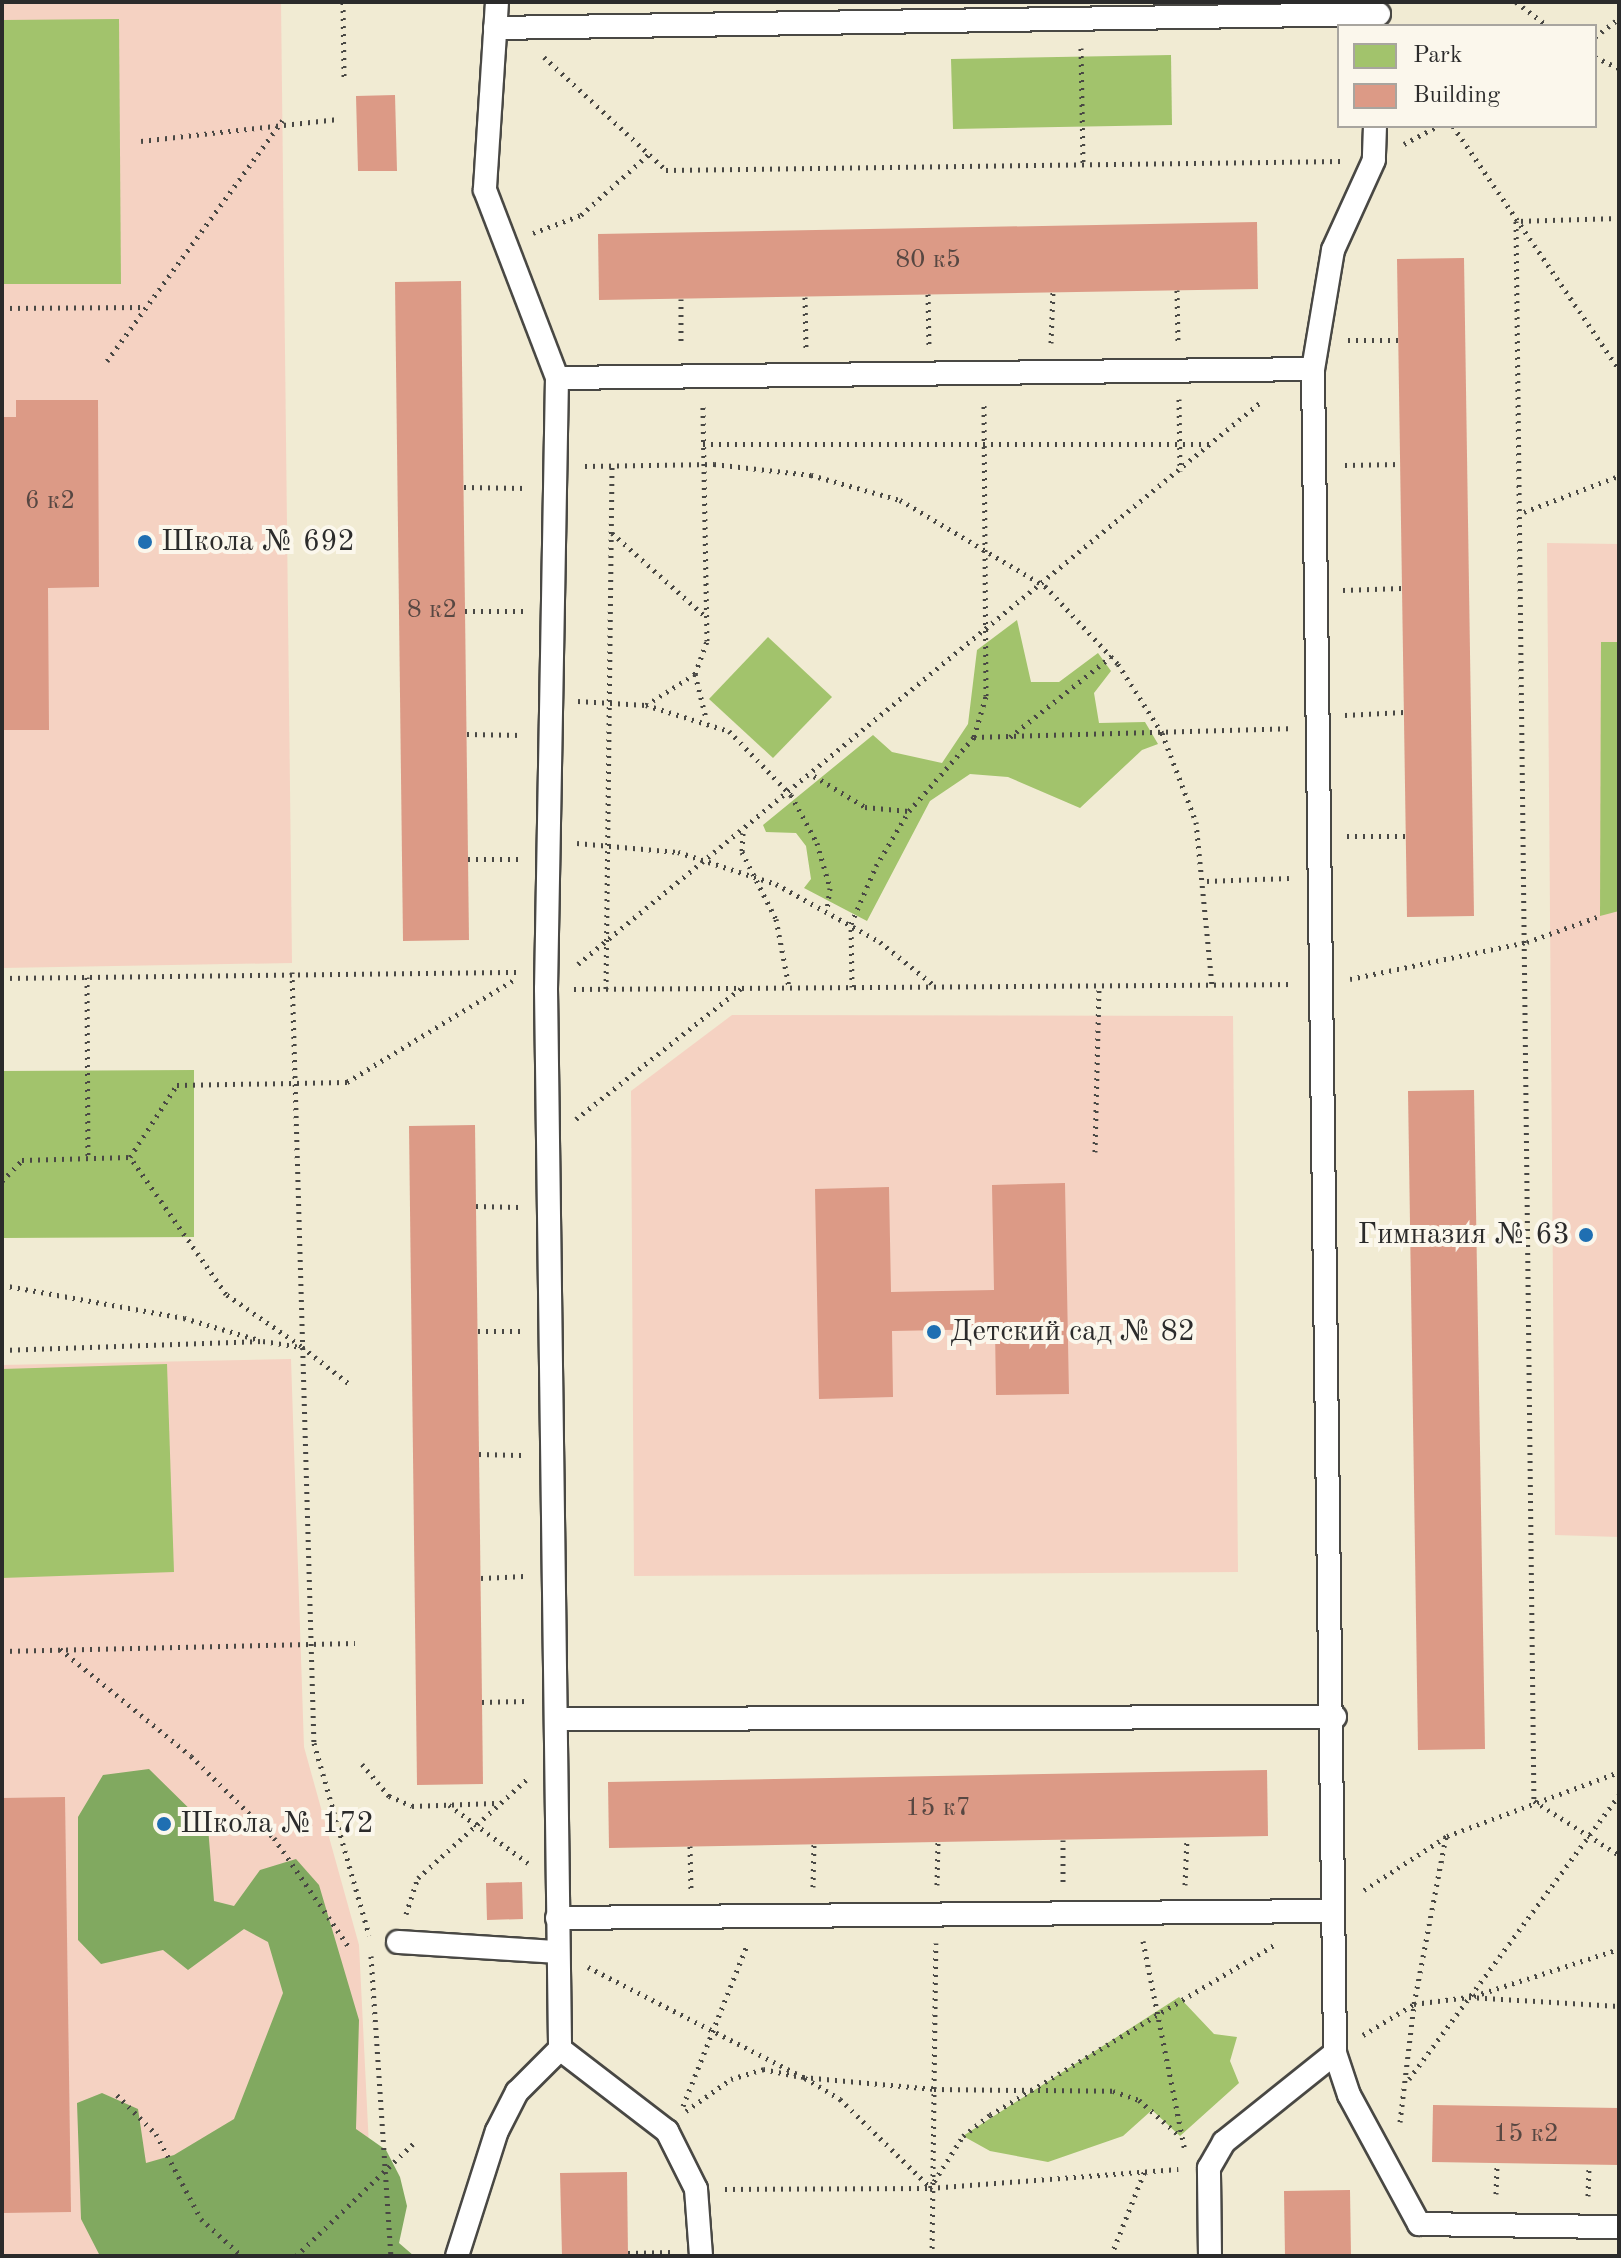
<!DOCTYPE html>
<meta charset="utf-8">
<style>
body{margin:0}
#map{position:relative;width:1621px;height:2258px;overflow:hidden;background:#f1ebd3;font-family:"Old Standard TT",serif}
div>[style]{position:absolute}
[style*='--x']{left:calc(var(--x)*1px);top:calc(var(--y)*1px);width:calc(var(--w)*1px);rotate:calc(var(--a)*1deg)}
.built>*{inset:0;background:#f5d2c2}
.green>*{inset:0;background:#a2c36c}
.forest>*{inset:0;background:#81a960}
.building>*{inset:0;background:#dc9a86}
.path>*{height:5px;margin-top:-2.5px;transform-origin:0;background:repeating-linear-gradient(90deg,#494844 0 2px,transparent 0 8px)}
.roads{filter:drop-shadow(2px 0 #494844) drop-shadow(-2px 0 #494844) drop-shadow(0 2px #494844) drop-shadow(0 -2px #494844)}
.lane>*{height:22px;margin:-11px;padding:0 11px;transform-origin:11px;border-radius:11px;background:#fff}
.dots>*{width:22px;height:22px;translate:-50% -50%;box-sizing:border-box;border:4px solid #fbf7ec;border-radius:50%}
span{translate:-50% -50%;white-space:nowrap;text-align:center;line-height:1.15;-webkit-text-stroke:8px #fbf7ec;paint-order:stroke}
.number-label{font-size:26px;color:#574742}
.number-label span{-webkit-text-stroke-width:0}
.poi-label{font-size:30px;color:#2b2b2b}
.left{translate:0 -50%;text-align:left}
.right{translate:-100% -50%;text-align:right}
.frame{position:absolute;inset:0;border:4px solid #2b2b2b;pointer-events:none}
.legend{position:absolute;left:1337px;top:24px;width:260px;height:104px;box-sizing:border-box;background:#fbf7ec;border:2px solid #a8a59f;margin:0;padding:10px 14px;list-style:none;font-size:24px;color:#2b2b2b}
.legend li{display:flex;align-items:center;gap:16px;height:40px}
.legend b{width:40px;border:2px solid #a8a59f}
</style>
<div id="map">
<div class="built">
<div style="clip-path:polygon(2px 2px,281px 2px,292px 963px,2px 968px)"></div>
<div style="clip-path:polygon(1547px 543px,1619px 544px,1619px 1537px,1555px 1535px)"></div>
<div style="clip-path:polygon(732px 1015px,1233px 1016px,1238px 1572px,634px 1576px,631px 1091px)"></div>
<div style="clip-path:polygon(291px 1359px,304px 1747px,359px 1945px,370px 2167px,274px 2256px,2px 2256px,2px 1365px)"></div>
</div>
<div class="green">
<div style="clip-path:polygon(119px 19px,121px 284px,2px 284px,2px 20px)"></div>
<div style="clip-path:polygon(1171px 55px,1172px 125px,953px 129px,951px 59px)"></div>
<div style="clip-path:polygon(1017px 620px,1031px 682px,1059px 682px,1098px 653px,1111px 671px,1094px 693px,1099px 723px,1145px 722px,1158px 744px,1142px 750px,1080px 808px,1008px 777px,970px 774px,930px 801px,867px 921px,804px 888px,811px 879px,806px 846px,796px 833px,766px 832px,763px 825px,873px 735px,892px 752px,942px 763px,968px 724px,977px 650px)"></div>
<div style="clip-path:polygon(768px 637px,832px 697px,773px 758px,709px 699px)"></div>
<div style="clip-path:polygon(1601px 642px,1619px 642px,1619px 911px,1600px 916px)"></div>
<div style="clip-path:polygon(194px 1070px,194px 1237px,2px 1238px,2px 1071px)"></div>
<div style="clip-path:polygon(167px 1364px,174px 1572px,2px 1578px,2px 1369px)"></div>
<div style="clip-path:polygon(1179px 1997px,1214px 2034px,1237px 2037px,1230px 2061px,1239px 2083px,1180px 2136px,1152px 2110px,1123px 2136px,1048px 2162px,990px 2151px,963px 2136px)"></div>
</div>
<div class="forest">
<div style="clip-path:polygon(149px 1769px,208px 1827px,214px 1901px,234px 1906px,260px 1870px,296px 1859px,319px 1885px,359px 2020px,356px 2129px,386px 2150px,400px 2177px,407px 2206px,399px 2243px,414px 2256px,100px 2256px,81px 2219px,77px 2103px,102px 2093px,138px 2109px,146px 2163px,174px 2155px,234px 2119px,283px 1993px,268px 1942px,244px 1929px,188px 1970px,163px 1950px,101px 1964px,78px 1940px,78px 1817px,103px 1775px)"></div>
</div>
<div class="building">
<div style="clip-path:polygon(395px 95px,397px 171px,358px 171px,356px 96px)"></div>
<div style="clip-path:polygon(1257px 222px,1258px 289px,599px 300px,598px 234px)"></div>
<div style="clip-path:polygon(1464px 258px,1474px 916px,1407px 917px,1397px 259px)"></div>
<div style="clip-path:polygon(461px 281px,469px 940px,403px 941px,395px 282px)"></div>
<div style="clip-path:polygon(16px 400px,98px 400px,99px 587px,48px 588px,49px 730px,2px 730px,2px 417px,16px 417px)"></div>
<div style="clip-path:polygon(1474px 1090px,1485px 1749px,1418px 1750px,1408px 1091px)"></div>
<div style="clip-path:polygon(475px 1125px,483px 1784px,417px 1785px,409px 1126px)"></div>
<div style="clip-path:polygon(1065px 1183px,1069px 1394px,996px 1395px,995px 1329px,892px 1331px,893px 1397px,819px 1399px,815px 1189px,889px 1187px,891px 1292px,994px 1290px,992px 1185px)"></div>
<div style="clip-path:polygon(1267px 1770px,1268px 1836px,609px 1848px,608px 1782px)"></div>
<div style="clip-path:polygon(65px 1797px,71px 2212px,2px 2213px,2px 1798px)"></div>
<div style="clip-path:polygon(522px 1882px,523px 1919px,487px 1920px,486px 1883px)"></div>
<div style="clip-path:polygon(1433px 2105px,1619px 2108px,1619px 2165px,1432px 2162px)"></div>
<div style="clip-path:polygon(627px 2172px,628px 2256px,562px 2256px,560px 2173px)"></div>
<div style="clip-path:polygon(1350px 2190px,1351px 2256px,1285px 2256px,1284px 2191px)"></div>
</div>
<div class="path">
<div style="--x:343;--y:2;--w:75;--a:89.2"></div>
<div style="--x:1516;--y:2;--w:40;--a:37"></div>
<div style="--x:1595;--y:37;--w:31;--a:-38"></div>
<div style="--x:1081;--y:48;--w:117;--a:89"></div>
<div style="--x:544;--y:57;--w:166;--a:42.8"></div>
<div style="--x:666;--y:170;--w:676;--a:-0.76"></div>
<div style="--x:1595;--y:57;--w:26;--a:25"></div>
<div style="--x:1453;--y:126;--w:294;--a:55.7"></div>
<div style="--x:141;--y:141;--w:196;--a:-6.4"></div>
<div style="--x:1404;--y:144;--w:38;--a:-28"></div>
<div style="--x:1619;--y:218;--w:103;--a:178.3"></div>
<div style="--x:1516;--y:221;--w:1580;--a:89.35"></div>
<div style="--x:1534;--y:1801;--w:101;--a:32.4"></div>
<div style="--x:533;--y:233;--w:51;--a:-20.6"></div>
<div style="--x:581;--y:215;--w:91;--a:-41.9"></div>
<div style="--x:1177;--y:290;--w:51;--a:88.9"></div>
<div style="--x:928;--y:294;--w:51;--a:88.9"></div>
<div style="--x:805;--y:297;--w:51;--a:88.9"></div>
<div style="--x:681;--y:299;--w:47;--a:90"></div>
<div style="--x:2;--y:308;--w:143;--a:-0.4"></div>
<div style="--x:1348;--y:340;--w:51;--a:0"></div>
<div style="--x:1051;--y:343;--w:51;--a:-87.8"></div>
<div style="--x:107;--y:361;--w:298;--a:-53.9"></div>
<div style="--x:1179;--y:399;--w:72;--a:89.2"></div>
<div style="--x:703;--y:444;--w:507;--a:0"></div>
<div style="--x:1345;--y:465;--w:55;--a:-1"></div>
<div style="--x:585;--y:466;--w:129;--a:-0.9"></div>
<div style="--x:714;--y:464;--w:98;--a:6.5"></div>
<div style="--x:811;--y:475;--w:92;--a:15.7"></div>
<div style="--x:900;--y:500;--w:169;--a:30.7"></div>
<div style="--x:1045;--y:586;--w:107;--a:46.9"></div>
<div style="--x:1118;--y:664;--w:82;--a:57.5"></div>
<div style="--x:1162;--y:733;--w:95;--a:69.1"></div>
<div style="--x:1196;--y:822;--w:163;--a:84.4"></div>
<div style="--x:464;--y:487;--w:63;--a:0.9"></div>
<div style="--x:1524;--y:512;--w:102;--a:-20.8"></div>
<div style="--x:612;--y:533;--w:126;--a:41.8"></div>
<div style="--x:1343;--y:590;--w:59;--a:-1.9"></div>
<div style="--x:465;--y:611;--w:59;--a:0"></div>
<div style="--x:695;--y:674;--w:45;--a:76"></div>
<div style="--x:578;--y:701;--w:68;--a:3.4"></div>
<div style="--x:646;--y:705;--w:87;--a:17.4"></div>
<div style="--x:729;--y:731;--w:89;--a:45.9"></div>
<div style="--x:791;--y:795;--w:55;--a:61.6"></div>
<div style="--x:817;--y:843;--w:47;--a:73.9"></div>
<div style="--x:830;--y:888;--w:21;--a:98"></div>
<div style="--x:646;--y:705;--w:58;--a:-32.3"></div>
<div style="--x:695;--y:674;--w:35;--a:-70"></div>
<div style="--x:707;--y:641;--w:236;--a:-91"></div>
<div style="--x:1345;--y:715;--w:59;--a:-2.9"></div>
<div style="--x:467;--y:734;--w:55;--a:1"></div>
<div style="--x:974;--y:737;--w:315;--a:-1.6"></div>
<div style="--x:1010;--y:737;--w:130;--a:-38.5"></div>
<div style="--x:814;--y:776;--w:60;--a:31.3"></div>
<div style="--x:865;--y:807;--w:44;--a:5.2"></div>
<div style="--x:743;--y:833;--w:19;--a:93"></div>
<div style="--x:742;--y:852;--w:75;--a:63.1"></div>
<div style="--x:776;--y:919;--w:69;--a:79.2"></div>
<div style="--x:1347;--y:836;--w:59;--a:0"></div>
<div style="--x:577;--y:843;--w:101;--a:5.1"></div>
<div style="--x:678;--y:852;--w:103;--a:18.1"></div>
<div style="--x:776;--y:884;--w:119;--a:29.1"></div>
<div style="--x:880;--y:942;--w:70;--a:38.7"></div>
<div style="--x:468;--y:859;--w:51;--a:0"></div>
<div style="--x:1207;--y:881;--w:82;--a:-2.1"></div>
<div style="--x:578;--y:964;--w:886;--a:-39.46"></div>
<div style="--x:292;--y:972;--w:771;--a:88.37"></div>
<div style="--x:314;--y:1743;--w:200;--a:74"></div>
<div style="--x:87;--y:977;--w:181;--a:89.7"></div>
<div style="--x:2;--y:978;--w:515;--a:-0.67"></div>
<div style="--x:1350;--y:979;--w:181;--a:-11.8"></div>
<div style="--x:1527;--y:942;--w:77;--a:-19.6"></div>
<div style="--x:852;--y:987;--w:63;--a:-90.9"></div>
<div style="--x:851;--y:924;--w:63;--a:-66.7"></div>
<div style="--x:876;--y:866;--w:64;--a:-59"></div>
<div style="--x:909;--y:811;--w:98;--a:-48.7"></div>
<div style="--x:974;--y:737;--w:43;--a:-73.7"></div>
<div style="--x:986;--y:696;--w:294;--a:-90.4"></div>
<div style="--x:574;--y:989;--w:718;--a:-0.4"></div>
<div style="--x:606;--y:989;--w:523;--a:-89.34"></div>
<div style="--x:576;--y:1119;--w:211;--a:-38.4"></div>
<div style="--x:1095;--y:1152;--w:166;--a:-88.6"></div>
<div style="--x:2;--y:1181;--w:29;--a:-46"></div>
<div style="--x:22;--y:1160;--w:108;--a:-1.6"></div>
<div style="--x:476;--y:1206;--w:43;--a:1.3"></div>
<div style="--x:2;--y:1285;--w:185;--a:10.3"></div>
<div style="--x:184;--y:1318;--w:78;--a:16.3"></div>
<div style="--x:478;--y:1331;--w:43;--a:0"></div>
<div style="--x:301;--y:1346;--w:91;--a:-145.3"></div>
<div style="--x:226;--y:1294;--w:167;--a:-125"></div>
<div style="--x:130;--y:1157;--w:86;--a:-56.9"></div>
<div style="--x:177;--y:1085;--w:170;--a:-1"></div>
<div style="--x:347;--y:1082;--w:199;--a:-31.5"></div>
<div style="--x:2;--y:1350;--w:261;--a:-2"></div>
<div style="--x:263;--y:1341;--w:39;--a:9"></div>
<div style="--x:302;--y:1347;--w:63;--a:38"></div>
<div style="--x:479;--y:1454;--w:43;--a:1.3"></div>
<div style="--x:481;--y:1578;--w:43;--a:-2.7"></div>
<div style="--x:60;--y:1649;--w:169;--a:39.2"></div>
<div style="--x:191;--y:1756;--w:117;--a:44.7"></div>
<div style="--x:274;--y:1838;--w:132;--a:55.5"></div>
<div style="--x:2;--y:1651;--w:353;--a:-1.3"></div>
<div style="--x:482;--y:1702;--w:43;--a:-1.3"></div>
<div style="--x:362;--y:1764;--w:42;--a:49.8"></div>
<div style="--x:389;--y:1796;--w:25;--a:23"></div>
<div style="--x:412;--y:1806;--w:83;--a:-2.1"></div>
<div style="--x:449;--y:1805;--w:98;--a:36.3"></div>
<div style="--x:1063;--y:1840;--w:43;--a:90"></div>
<div style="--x:690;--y:1846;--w:43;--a:88.7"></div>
<div style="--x:937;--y:1885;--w:43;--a:-88.7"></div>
<div style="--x:1185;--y:1885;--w:47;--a:-87.6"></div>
<div style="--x:813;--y:1887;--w:43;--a:-88.7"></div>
<div style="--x:1364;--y:1890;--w:99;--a:-33"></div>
<div style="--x:1447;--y:1836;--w:184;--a:-20.4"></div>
<div style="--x:406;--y:1914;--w:38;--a:-72"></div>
<div style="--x:418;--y:1878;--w:147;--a:-42.2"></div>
<div style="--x:1143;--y:1941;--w:214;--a:78.7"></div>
<div style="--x:371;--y:1956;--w:301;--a:86.2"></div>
<div style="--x:588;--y:1967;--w:242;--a:27.1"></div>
<div style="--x:803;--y:2077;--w:132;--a:5.2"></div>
<div style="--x:934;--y:2089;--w:179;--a:0.6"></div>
<div style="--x:1113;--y:2091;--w:28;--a:19"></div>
<div style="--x:1139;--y:2100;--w:55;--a:41.3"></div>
<div style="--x:1474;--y:1996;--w:152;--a:-18"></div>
<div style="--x:1363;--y:2035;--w:60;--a:-31.3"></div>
<div style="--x:1414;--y:2004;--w:55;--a:-7.3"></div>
<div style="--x:1469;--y:1997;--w:150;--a:3.4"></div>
<div style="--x:805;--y:2078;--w:41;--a:31"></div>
<div style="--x:840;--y:2099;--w:126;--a:44.4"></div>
<div style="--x:1409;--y:2079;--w:353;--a:-53.5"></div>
<div style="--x:117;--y:2095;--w:55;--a:45"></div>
<div style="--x:156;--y:2134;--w:96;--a:62.1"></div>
<div style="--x:201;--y:2219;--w:55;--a:42.1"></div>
<div style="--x:683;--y:2106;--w:173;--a:-68.3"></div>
<div style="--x:686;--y:2111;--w:55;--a:-35.4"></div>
<div style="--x:731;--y:2079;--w:34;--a:-17"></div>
<div style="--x:763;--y:2069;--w:34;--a:12"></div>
<div style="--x:1400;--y:2122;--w:119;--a:-83.2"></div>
<div style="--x:1414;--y:2004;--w:170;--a:-79.2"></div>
<div style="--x:930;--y:2188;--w:62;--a:-57.6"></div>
<div style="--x:963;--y:2136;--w:34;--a:-38"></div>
<div style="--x:990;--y:2115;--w:335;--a:-30.9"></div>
<div style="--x:725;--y:2189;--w:205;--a:-0.3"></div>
<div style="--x:930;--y:2188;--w:249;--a:-4.4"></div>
<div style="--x:1496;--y:2194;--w:31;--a:-88"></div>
<div style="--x:1588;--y:2196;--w:31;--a:-88"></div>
<div style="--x:628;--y:2253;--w:43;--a:-1.3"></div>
<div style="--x:296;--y:2256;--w:163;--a:-43.8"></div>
<div style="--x:932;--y:2256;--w:313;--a:-89.3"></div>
<div style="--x:1111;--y:2256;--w:92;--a:-68.4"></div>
</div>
<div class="roads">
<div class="lane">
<div style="--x:497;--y:2;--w:188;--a:93.7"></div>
<div style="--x:485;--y:190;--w:201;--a:69"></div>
<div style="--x:557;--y:378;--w:611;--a:91.03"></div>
<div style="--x:546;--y:989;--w:1060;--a:89.24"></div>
<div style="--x:560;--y:2049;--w:135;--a:37.5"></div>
<div style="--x:667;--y:2131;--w:65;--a:63.4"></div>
<div style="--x:696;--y:2189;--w:67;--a:85.7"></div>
<div style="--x:495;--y:28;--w:884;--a:-0.91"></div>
<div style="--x:1375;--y:126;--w:34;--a:92"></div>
<div style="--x:1374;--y:160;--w:99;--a:114.5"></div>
<div style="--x:1333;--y:250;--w:121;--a:99.5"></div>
<div style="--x:1313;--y:369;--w:1684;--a:89.25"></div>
<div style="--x:1335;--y:2053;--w:44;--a:71.6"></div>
<div style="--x:1349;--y:2095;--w:147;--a:61.5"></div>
<div style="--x:1419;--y:2224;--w:200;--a:0.9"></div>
<div style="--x:557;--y:378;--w:756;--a:-0.68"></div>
<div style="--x:561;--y:1719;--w:774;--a:-0.15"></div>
<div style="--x:557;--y:1918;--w:776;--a:-0.52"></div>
<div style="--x:398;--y:1942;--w:158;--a:3.6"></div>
<div style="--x:457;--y:2256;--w:131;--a:-72.3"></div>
<div style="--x:497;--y:2131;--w:44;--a:-62.9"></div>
<div style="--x:517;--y:2092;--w:61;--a:-45"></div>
<div style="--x:1210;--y:2256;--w:88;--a:-90.7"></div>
<div style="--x:1209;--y:2168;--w:30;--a:-60"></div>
<div style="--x:1224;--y:2142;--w:142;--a:-38.7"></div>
</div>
</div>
<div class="dots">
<div style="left:145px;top:542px;background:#1f6fb2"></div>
<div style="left:1586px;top:1235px;background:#1f6fb2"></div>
<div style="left:934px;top:1332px;background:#1f6fb2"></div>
<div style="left:164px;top:1824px;background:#1f6fb2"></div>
</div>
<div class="number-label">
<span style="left:928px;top:261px">80 к5</span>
<span style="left:50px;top:502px">6 к2</span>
<span style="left:432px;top:611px">8 к2</span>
<span style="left:938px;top:1809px">15 к7</span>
<span style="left:1526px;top:2135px">15 к2</span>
</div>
<div class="poi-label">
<span class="left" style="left:161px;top:542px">Школа № 692</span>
<span class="right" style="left:1570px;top:1235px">Гимназия № 63</span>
<span class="left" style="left:950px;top:1332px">Детский сад № 82</span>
<span class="left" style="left:180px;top:1824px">Школа № 172</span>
</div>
<div class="frame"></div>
<ul class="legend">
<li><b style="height:22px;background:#a2c36c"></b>Park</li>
<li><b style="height:22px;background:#dc9a86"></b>Building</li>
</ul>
</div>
